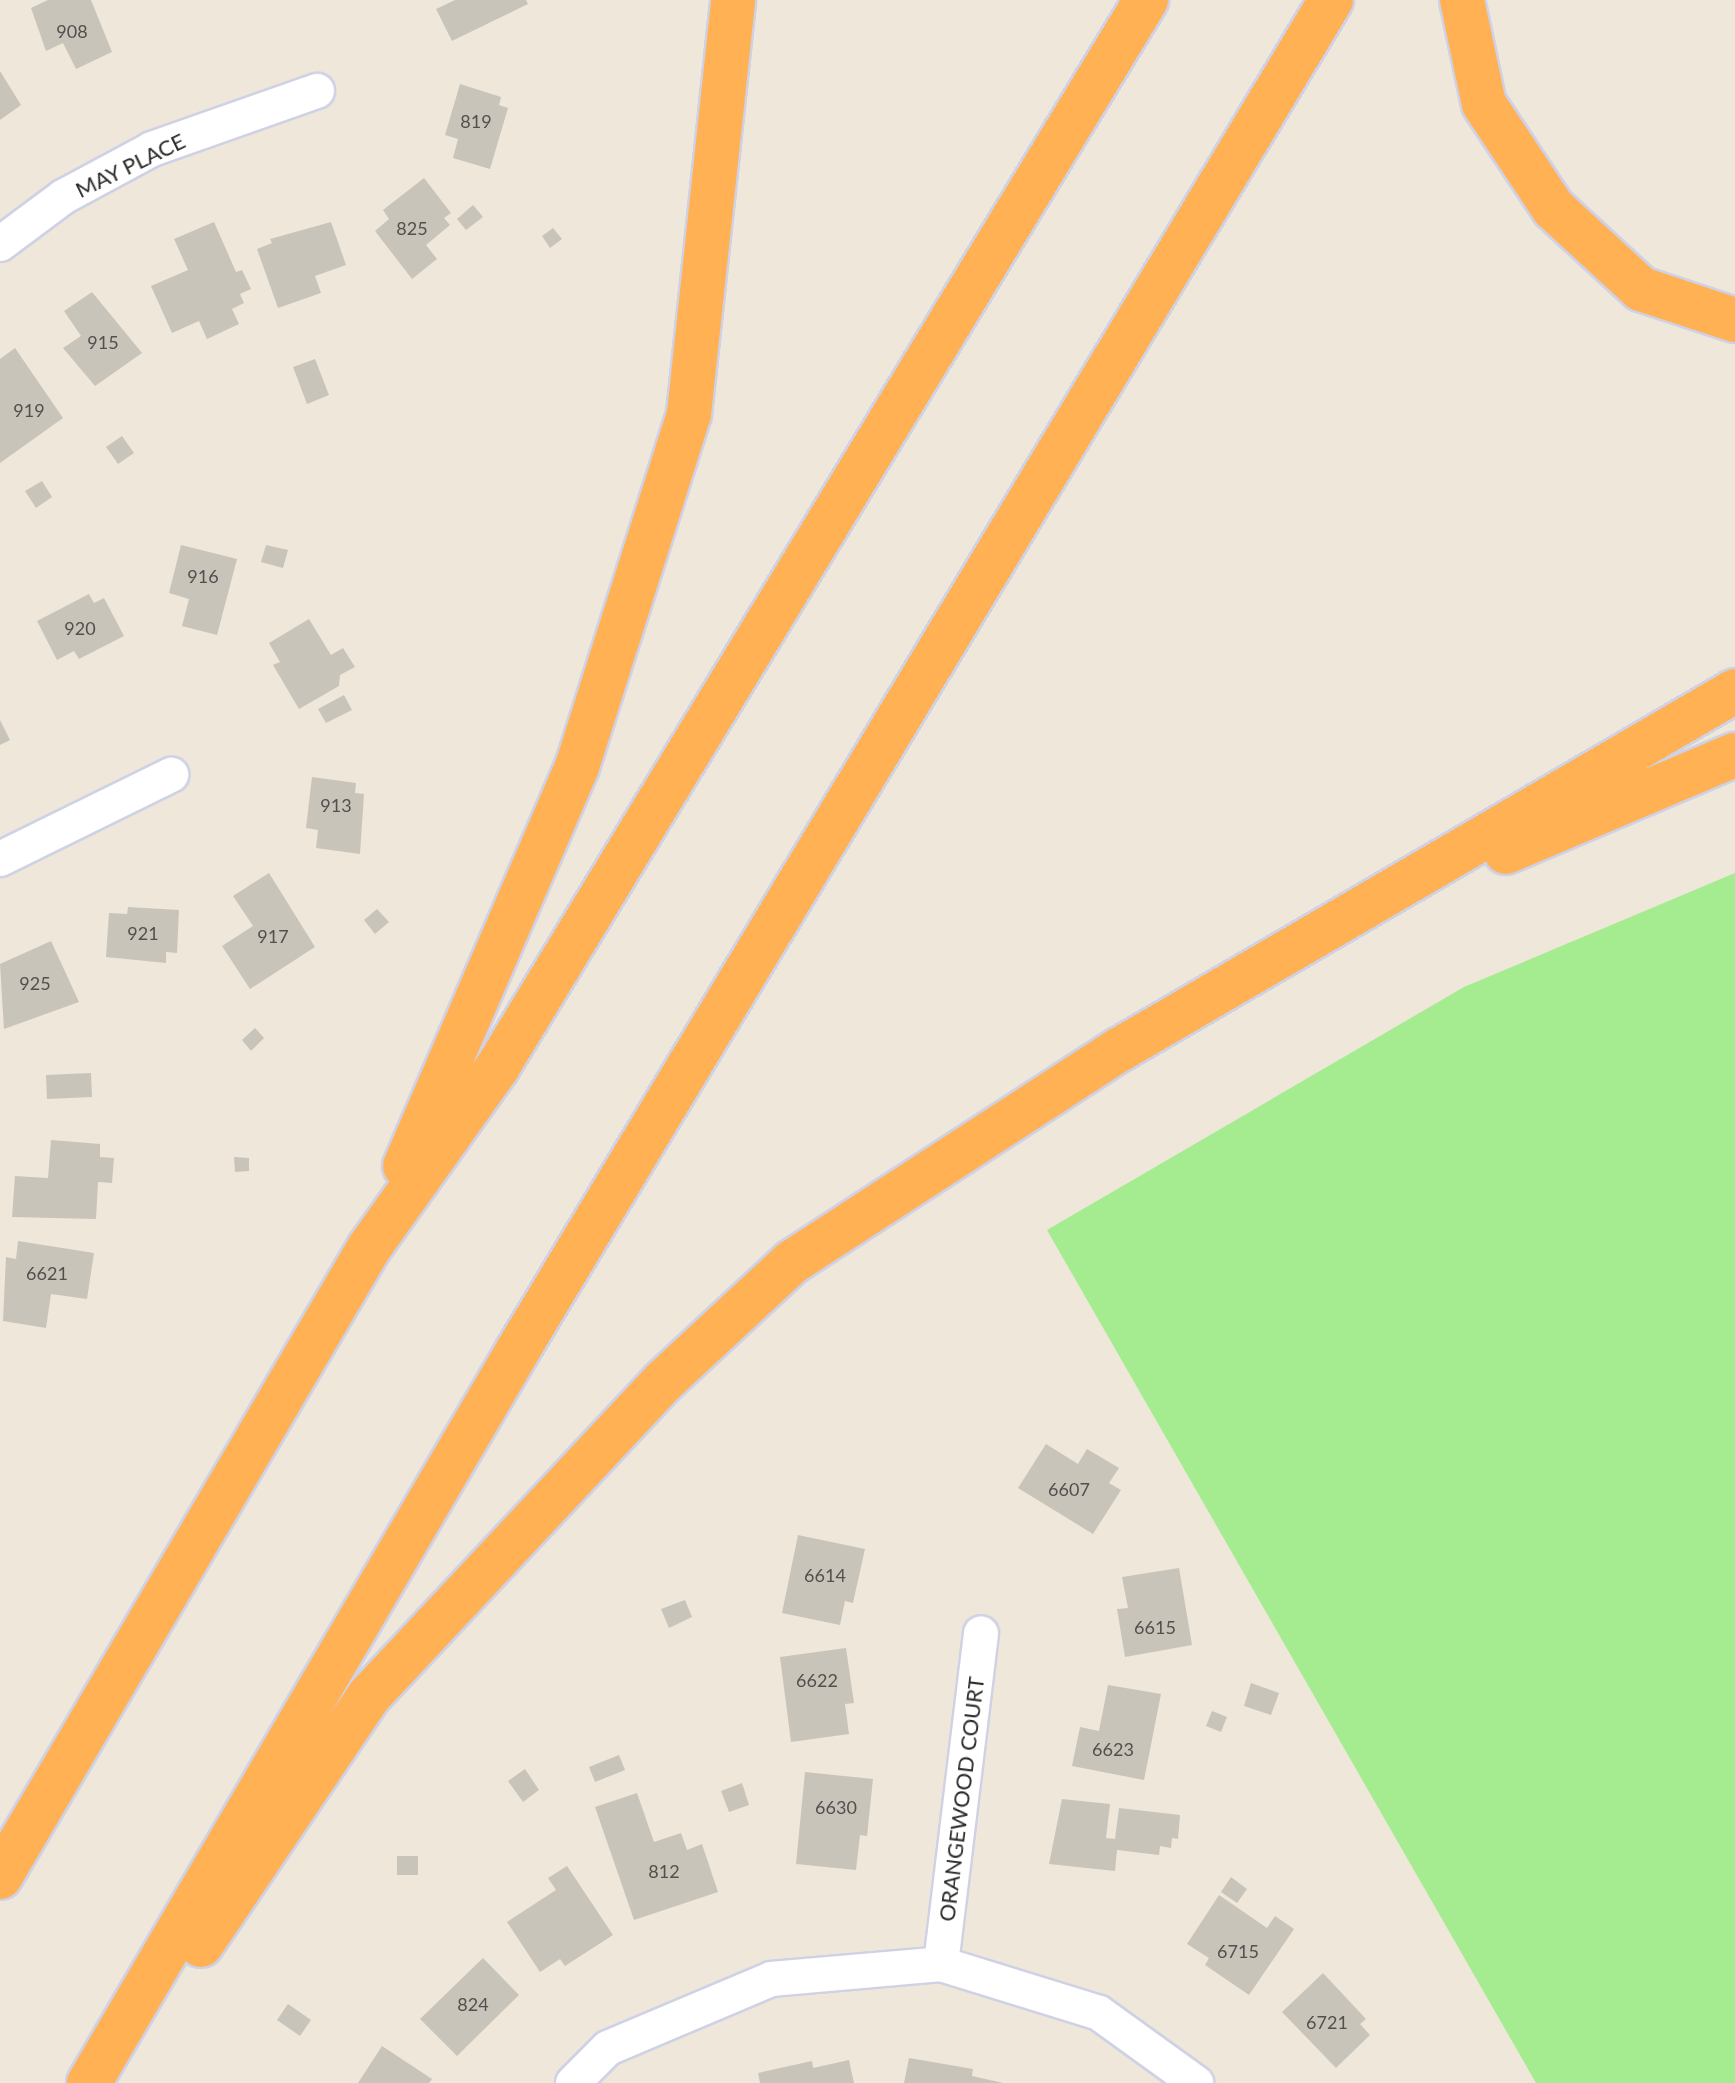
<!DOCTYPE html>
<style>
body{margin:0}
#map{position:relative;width:1735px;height:2083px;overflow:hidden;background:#eee7da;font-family:Lato,sans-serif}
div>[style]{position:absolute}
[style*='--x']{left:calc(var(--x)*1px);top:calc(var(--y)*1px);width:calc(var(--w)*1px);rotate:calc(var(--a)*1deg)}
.green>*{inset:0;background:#a5eb90}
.building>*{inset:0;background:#c9c4ba}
.roads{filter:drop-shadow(2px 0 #cfd1e5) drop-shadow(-2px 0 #cfd1e5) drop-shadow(0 2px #cfd1e5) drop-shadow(0 -2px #cfd1e5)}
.minor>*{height:34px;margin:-17px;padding:0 17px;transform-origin:17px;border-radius:17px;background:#fff}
.motorway>*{height:44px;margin:-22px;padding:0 22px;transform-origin:22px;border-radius:22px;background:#ffb153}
span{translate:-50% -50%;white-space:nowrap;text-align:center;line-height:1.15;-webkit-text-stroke:6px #fff;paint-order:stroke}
.number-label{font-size:18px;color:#52504e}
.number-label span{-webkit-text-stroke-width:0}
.street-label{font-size:22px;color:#2a2a2a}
</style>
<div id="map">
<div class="green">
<div style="clip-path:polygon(1735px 873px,1735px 2083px,1536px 2083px,1047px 1230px,1464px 987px)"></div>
</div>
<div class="building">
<div style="clip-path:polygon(48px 0,91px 0,112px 52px,76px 69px,63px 43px,46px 51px,31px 8px)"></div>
<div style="clip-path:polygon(455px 0,526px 0,528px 4px,452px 41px,436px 9px)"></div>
<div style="clip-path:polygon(0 71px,21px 105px,0 120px)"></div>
<div style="clip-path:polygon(460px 84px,501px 97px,499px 105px,508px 108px,490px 169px,453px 158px,458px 139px,445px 135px)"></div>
<div style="clip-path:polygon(424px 178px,451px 213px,444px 218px,450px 225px,426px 245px,437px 259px,412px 279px,375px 231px,389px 219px,383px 210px)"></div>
<div style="clip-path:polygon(473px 205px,483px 217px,466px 230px,457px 219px)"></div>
<div style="clip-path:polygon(214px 222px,236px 272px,242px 270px,251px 289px,240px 294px,244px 303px,232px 309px,239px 324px,207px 339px,199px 321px,172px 333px,151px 286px,188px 270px,174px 239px)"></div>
<div style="clip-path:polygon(331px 222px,346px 265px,315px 276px,321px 293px,278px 308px,257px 249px,272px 243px,270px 239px)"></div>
<div style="clip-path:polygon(553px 228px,562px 239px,550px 248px,542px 236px)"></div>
<div style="clip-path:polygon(92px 292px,142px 353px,95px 386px,63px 348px,81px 336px,64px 311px)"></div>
<div style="clip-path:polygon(15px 348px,63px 418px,0 463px,0 359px)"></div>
<div style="clip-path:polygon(315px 359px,329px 395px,307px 404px,293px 367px)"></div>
<div style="clip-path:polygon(122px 436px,134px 453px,118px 464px,106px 447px)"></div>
<div style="clip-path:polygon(42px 481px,52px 497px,36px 508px,25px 491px)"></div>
<div style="clip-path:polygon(181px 545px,237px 559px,217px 635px,182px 626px,189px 599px,169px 593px)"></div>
<div style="clip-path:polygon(266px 545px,288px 550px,283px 568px,261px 562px)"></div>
<div style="clip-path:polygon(89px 594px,94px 603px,104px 598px,124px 636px,79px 659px,74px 651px,57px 660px,37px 621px)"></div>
<div style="clip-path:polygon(309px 619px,331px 655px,343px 648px,355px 667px,340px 675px,339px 686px,299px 709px,273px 665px,280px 662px,269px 643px)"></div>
<div style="clip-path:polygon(344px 695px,352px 710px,326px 723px,318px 709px)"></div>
<div style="clip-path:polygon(0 720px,10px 740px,0 745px)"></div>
<div style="clip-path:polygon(312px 777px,356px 783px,355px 793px,364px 794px,360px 854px,316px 848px,318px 830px,306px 828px)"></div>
<div style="clip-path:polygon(269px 873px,315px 947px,250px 989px,222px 946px,253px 926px,233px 896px)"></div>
<div style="clip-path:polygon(128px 907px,179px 910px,177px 953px,166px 952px,166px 963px,106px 957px,109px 913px,127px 914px)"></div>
<div style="clip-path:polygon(377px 909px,389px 922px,375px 934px,364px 920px)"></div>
<div style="clip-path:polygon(51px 941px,79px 1002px,4px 1029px,0 964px)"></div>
<div style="clip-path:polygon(255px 1028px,264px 1038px,251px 1051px,242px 1040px)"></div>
<div style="clip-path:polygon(91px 1073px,92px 1097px,47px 1099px,46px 1075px)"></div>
<div style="clip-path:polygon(51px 1140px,100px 1144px,100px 1157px,114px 1158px,112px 1183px,98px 1182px,96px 1219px,12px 1217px,15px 1176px,48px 1178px)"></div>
<div style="clip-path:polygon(234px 1157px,249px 1158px,249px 1171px,235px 1172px)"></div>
<div style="clip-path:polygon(18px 1241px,94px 1253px,87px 1299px,51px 1294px,46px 1328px,3px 1321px,6px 1257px,16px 1259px)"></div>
<div style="clip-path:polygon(1046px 1444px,1078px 1464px,1087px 1449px,1119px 1468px,1109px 1483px,1121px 1490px,1093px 1534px,1018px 1488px)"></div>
<div style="clip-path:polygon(798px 1535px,865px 1549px,853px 1603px,845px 1601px,840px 1625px,782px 1613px)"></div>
<div style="clip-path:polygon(1179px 1568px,1192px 1645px,1125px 1657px,1117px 1609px,1128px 1608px,1122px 1577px)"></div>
<div style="clip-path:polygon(685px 1600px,692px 1617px,669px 1628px,661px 1609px)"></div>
<div style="clip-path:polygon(846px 1648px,854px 1703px,845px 1704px,849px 1734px,791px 1742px,780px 1657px)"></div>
<div style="clip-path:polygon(1251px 1683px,1279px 1693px,1271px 1715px,1244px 1706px)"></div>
<div style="clip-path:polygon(1108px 1685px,1161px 1694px,1144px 1780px,1072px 1766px,1080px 1727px,1099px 1731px)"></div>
<div style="clip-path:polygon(1212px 1711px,1227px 1717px,1221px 1732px,1206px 1726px)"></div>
<div style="clip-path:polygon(619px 1755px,625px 1770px,595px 1782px,589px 1767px)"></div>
<div style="clip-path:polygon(525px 1769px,539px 1790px,523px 1802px,508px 1781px)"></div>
<div style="clip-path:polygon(805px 1772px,873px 1779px,867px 1836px,860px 1835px,856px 1870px,796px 1864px)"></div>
<div style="clip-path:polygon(742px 1783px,749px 1805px,729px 1812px,721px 1791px)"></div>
<div style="clip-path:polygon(637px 1793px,654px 1842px,681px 1833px,687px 1850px,702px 1844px,718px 1892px,634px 1920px,595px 1807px)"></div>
<div style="clip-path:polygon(1062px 1799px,1110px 1804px,1106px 1838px,1115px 1839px,1119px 1808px,1180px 1815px,1178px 1839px,1172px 1838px,1171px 1848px,1160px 1846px,1159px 1855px,1117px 1850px,1115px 1871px,1049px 1864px)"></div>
<div style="clip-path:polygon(397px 1856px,418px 1856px,418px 1875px,397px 1875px)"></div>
<div style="clip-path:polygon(567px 1866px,613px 1935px,565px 1966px,560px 1959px,540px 1972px,507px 1922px,556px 1890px,548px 1878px)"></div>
<div style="clip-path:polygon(1231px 1877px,1247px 1889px,1237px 1903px,1221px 1892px)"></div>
<div style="clip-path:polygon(1219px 1895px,1267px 1928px,1275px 1916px,1294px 1929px,1249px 1995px,1205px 1965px,1209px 1958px,1187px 1944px)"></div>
<div style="clip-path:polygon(483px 1958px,519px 1995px,457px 2056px,420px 2019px)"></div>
<div style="clip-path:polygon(1323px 1973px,1366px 2019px,1360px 2024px,1370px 2035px,1336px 2068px,1282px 2012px)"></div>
<div style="clip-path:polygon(288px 2004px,311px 2020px,300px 2036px,277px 2020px)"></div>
<div style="clip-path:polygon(382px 2046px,432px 2079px,429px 2083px,358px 2083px)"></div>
<div style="clip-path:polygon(909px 2058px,973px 2069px,972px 2076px,1003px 2083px,904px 2083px)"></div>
<div style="clip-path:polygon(849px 2060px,854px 2083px,760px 2083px,758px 2073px,812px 2061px,813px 2068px)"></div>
</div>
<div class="roads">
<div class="minor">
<div style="--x:0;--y:244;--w:79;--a:-36.7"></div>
<div style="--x:63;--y:197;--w:101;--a:-28.3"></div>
<div style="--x:152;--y:149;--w:175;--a:-19.4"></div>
<div style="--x:0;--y:859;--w:191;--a:-26.2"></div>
<div style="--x:941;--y:1964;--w:333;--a:-83.1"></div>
<div style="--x:573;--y:2083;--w:49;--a:-45"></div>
<div style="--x:608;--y:2048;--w:177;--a:-22.9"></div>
<div style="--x:771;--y:1979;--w:171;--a:-5"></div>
<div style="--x:941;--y:1964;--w:165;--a:17.2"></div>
<div style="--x:1099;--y:2013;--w:120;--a:35.8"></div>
</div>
<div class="motorway">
<div style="--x:1462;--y:0;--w:106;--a:78.1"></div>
<div style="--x:1484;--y:104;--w:125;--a:56.4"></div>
<div style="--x:1553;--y:208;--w:120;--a:42.6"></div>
<div style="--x:1641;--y:289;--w:99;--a:18.3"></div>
<div style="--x:1506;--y:852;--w:249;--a:-23"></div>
<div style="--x:405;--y:1166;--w:434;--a:-66.7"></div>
<div style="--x:577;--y:767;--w:370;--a:-72.4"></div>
<div style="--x:689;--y:414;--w:416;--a:-83.9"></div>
<div style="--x:0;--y:1877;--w:729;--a:-59.6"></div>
<div style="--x:369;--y:1248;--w:221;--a:-54.6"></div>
<div style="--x:497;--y:1068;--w:1250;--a:-58.71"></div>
<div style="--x:201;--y:1945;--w:300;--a:-56"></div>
<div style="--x:369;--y:1696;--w:432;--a:-46.9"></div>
<div style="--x:664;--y:1381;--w:175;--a:-42.9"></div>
<div style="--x:792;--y:1262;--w:390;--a:-33"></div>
<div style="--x:1119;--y:1050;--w:713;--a:-30.23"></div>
<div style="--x:89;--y:2083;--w:849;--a:-59.66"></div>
<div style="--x:518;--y:1350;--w:1576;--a:-58.94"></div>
</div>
</div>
<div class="number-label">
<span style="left:72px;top:31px">908</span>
<span style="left:476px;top:121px">819</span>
<span style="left:412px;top:228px">825</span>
<span style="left:103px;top:342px">915</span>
<span style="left:29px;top:410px">919</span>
<span style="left:203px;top:576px">916</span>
<span style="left:80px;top:628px">920</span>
<span style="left:336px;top:805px">913</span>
<span style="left:143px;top:933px">921</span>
<span style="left:273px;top:936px">917</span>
<span style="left:35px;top:983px">925</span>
<span style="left:47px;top:1273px">6621</span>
<span style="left:1069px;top:1489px">6607</span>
<span style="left:825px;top:1575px">6614</span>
<span style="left:1155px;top:1627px">6615</span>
<span style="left:817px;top:1680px">6622</span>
<span style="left:1113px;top:1749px">6623</span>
<span style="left:836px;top:1807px">6630</span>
<span style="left:664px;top:1871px">812</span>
<span style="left:1238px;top:1951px">6715</span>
<span style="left:473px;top:2004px">824</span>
<span style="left:1327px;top:2022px">6721</span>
</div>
<div class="street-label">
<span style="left:130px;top:165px;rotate:-26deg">MAY PLACE</span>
<span style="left:961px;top:1799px;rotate:-83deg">ORANGEWOOD COURT</span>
</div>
</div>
